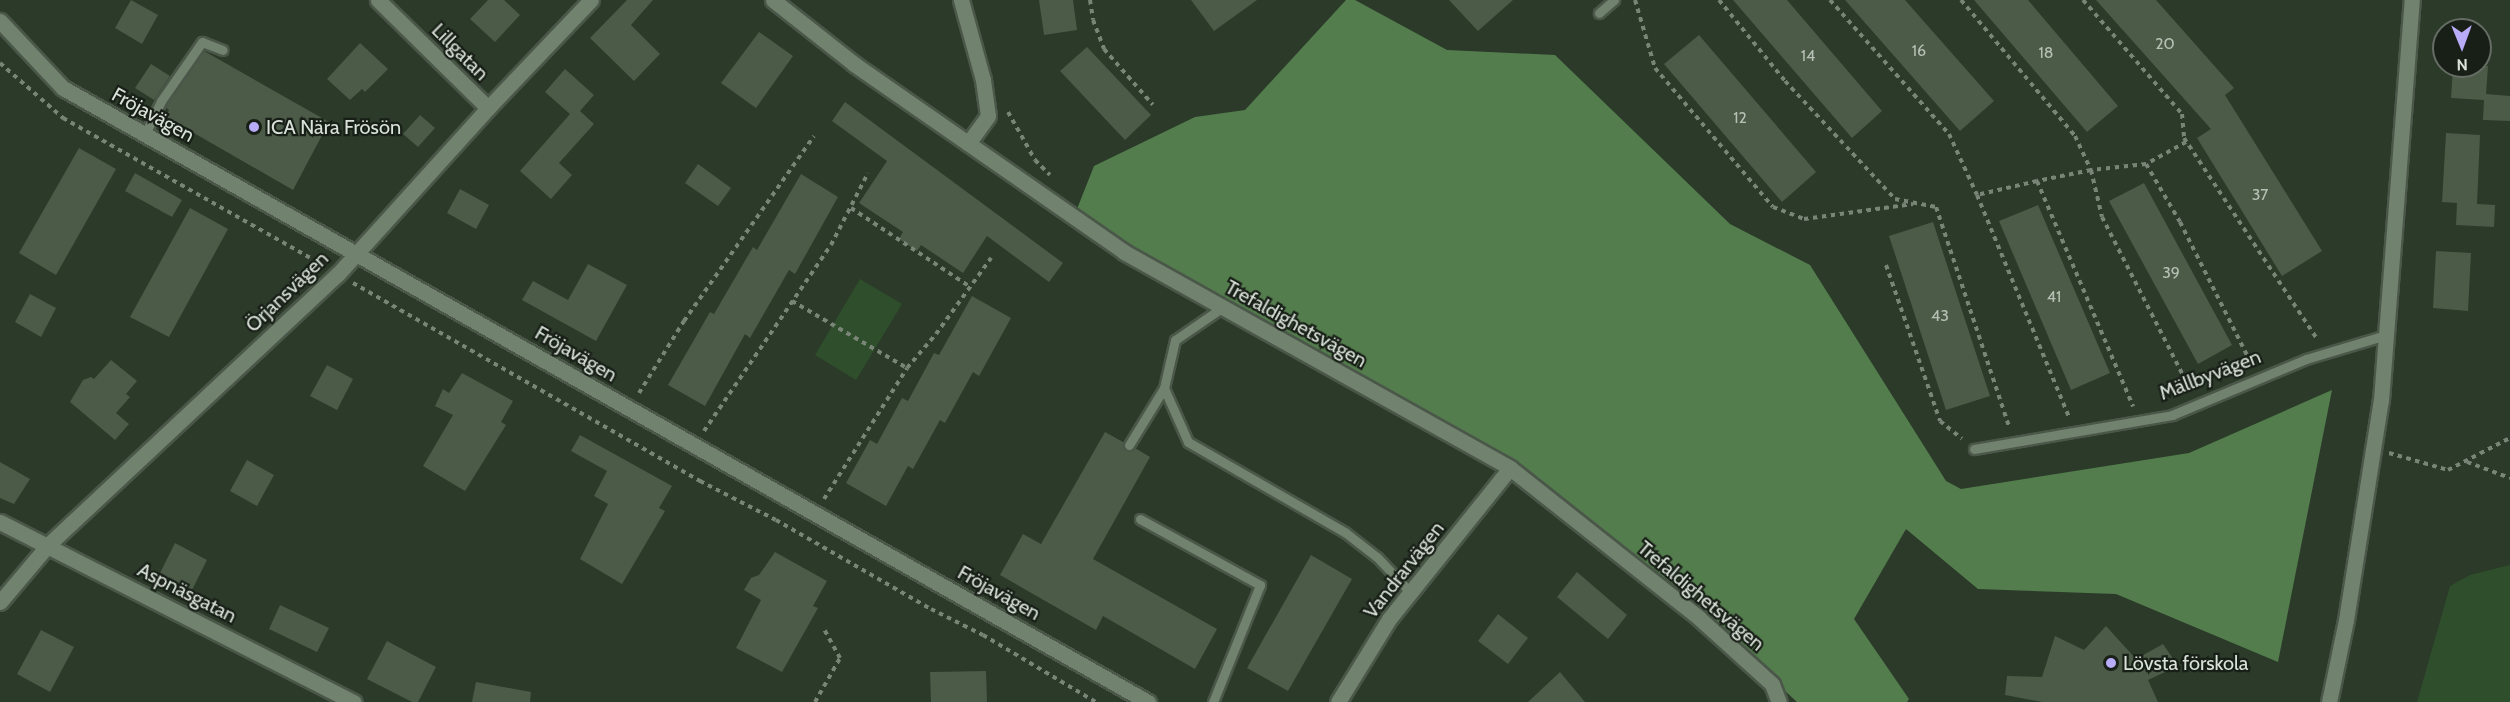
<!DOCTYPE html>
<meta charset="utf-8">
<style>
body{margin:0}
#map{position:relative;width:2510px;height:702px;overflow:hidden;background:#2b3a29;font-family:Cabin,sans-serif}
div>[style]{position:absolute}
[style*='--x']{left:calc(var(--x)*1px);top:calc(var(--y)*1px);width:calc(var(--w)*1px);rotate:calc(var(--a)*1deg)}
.green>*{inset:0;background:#2f4e2b}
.forest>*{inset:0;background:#537d4d}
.building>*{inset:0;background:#4b5b48}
.path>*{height:4px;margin-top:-2px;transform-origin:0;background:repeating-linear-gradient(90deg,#798577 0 4.5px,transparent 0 9px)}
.roads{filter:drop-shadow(2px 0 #4a5749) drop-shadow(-2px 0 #4a5749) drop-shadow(0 2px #4a5749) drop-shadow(0 -2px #4a5749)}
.lane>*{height:9px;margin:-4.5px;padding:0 4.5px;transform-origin:4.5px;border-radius:4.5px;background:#71826e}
.street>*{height:15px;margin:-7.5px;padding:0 7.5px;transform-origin:7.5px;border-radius:7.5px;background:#71826e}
.secondary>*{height:15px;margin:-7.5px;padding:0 7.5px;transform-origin:7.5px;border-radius:7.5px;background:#71826e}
.dots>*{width:16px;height:16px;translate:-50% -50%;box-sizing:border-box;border:3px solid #181f17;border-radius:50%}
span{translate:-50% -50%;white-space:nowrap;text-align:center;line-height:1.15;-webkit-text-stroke:4.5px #181f17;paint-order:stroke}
.number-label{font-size:16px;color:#b6c0b4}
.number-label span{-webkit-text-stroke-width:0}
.street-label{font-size:20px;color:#d9e2d8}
.poi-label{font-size:20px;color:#d9e2d8}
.left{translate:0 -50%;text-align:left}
.north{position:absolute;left:2432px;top:18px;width:60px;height:60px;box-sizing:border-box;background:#181f17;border:2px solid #656d64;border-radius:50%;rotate:179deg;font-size:16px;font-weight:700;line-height:24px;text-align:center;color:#d9e2d8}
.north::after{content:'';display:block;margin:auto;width:21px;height:27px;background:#b8abf7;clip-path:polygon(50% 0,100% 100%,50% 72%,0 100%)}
</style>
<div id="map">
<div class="green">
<div style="clip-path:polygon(860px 279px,902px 304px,856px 380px,815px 355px)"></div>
<div style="clip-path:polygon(2510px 565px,2510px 702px,2417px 702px,2450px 586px,2470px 575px)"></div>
</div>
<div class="forest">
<div style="clip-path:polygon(1346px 0,1355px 0,1447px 50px,1555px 55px,1730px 224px,1810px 265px,1946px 481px,1961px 489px,2189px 453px,2332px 390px,2278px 662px,2116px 594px,1978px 589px,1906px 529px,1854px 619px,1909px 699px,1907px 702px,1797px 702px,1707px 619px,1541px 481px,1171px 271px,1077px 209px,1094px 166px,1195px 117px,1245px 110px)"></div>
</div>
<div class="building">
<div style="clip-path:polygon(131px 0,158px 15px,142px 44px,115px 28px)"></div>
<div style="clip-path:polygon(488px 0,504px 0,520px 15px,495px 42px,470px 19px)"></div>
<div style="clip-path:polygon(627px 0,653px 0,631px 25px,660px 54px,634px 81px,590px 38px)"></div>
<div style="clip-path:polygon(1039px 0,1073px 0,1077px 30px,1044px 35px)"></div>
<div style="clip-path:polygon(1191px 0,1257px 0,1214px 31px)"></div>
<div style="clip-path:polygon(1449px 0,1513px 0,1478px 31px)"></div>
<div style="clip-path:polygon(1733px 0,1787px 0,1882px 111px,1852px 138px)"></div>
<div style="clip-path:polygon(1845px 0,1905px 0,1994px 101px,1960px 131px)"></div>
<div style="clip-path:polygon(1974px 0,2028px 0,2118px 106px,2087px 132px)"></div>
<div style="clip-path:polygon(2096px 0,2156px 0,2234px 88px,2225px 95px,2322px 251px,2282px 276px,2197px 138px,2211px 129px)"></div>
<div style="clip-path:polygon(759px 32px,793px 56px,756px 108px,721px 83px)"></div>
<div style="clip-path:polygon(1699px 35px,1816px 172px,1782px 202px,1664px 64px)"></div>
<div style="clip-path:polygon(360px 43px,388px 69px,365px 92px,362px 89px,350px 100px,327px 79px)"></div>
<div style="clip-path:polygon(1087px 47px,1151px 115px,1125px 140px,1060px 71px)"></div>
<div style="clip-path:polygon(204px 51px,329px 122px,293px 190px,166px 117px,169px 110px,165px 107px,167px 104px)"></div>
<div style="clip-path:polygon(151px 64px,170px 76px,154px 100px,135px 88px)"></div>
<div style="clip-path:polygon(2453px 66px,2488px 66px,2486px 94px,2510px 96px,2510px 121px,2483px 120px,2484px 100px,2451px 98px)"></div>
<div style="clip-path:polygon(565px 69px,594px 95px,580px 111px,594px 124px,559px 163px,572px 175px,551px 199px,520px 171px,570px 114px,545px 92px)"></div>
<div style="clip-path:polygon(845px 102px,1063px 263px,1049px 282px,987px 236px,963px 273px,921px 245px,917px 251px,899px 239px,903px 232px,859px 203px,887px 161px,832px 121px)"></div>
<div style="clip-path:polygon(420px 115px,435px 128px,418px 147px,403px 134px)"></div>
<div style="clip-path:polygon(2446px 133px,2480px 135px,2477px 204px,2495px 205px,2494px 227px,2456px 225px,2457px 203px,2442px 202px)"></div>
<div style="clip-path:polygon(79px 148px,116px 169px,56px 275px,19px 253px)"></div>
<div style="clip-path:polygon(698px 164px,731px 188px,718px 206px,685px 183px)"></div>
<div style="clip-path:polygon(135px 173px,182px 200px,172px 217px,125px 191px)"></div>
<div style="clip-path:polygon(801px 174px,838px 197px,795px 274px,789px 270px,750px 338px,745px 334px,705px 406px,668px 385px,710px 312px,714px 314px,753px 247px,757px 250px)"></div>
<div style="clip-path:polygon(2144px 183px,2232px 345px,2198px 364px,2109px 201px)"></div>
<div style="clip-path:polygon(460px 189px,489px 205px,476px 229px,447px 213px)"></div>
<div style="clip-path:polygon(2038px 205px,2110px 373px,2071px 390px,1999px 221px)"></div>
<div style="clip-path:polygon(190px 208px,228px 229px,169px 337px,130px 317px)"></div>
<div style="clip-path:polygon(1933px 222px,1990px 396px,1946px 410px,1889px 236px)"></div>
<div style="clip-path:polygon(2436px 251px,2471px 253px,2468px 311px,2433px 308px)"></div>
<div style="clip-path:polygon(588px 264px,627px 285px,596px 341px,522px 300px,533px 281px,568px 300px)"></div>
<div style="clip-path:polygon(30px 294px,56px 308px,41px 337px,15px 322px)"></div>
<div style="clip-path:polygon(972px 296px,1011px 318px,979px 376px,973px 372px,945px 423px,940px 420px,913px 469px,908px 466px,886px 506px,846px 483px,870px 440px,877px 444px,902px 398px,908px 401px,934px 353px,939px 355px)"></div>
<div style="clip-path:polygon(111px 360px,137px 381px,126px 394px,130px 397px,116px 413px,129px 424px,115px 440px,70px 402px,83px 380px,91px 377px,94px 379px)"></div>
<div style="clip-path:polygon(327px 365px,353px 379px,337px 410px,310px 396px)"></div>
<div style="clip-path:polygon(462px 373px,513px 401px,501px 422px,506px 425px,465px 491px,423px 466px,453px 415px,435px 406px,443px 389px,449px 393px)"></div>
<div style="clip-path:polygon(1105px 432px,1123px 442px,1126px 451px,1135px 448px,1150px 457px,1093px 559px,1217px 629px,1195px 669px,1103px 616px,1096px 630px,1000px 575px,1023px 534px,1041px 544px)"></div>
<div style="clip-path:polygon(580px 435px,672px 486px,659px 508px,665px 511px,622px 584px,580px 559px,608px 504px,594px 496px,607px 471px,571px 451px)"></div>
<div style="clip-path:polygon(247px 460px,274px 475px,257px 506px,230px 491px)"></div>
<div style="clip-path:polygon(0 462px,30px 479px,14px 504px,0 498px)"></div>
<div style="clip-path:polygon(175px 543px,207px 560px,192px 590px,160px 573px)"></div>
<div style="clip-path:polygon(775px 552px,827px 581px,813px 606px,818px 608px,782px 672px,736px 648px,761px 600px,744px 590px,751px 578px,759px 575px)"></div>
<div style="clip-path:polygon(1311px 555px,1352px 579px,1288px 691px,1247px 668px)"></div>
<div style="clip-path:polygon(1577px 572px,1627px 615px,1608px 639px,1557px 597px)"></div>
<div style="clip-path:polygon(280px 605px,329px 628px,317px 652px,269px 629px)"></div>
<div style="clip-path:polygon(1498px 614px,1528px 638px,1508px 664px,1478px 641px)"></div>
<div style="clip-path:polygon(2106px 626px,2136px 659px,2163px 644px,2178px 666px,2148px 680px,2158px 702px,2042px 702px,2005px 695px,2007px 676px,2042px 677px,2055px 636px,2084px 650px)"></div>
<div style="clip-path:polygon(41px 630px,74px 647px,50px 692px,17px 674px)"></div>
<div style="clip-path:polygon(387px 641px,436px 667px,418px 702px,412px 702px,367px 679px)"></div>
<div style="clip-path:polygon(986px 671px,987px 702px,931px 702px,930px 672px)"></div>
<div style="clip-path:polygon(1560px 672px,1585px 702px,1528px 702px)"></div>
<div style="clip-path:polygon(476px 682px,531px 692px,530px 702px,472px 702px)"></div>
</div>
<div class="path">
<div style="--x:1090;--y:0;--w:20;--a:81"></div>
<div style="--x:1093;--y:20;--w:31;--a:69"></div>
<div style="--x:1104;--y:49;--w:74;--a:48.8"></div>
<div style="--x:1635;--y:0;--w:71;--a:73.6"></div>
<div style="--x:1655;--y:68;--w:182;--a:49.7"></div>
<div style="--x:1773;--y:207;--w:33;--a:21"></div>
<div style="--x:1804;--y:219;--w:110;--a:-7.8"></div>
<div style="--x:1719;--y:0;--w:104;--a:50.8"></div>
<div style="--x:1785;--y:81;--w:161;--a:47"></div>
<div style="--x:1895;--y:199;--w:42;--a:11"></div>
<div style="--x:1936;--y:207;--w:232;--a:71.6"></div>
<div style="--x:1830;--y:0;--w:179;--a:48.4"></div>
<div style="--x:1949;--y:134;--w:67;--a:65.3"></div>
<div style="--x:1961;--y:0;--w:177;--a:50"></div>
<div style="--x:2075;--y:136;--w:38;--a:65"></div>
<div style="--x:2091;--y:170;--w:55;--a:168.5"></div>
<div style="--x:2037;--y:181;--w:245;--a:66.9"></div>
<div style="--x:2083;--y:0;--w:151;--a:49"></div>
<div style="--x:2182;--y:114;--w:24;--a:85"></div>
<div style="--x:2184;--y:138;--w:241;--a:56.5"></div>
<div style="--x:0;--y:63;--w:84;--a:41.1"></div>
<div style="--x:63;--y:118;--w:296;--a:29.5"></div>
<div style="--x:1008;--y:112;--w:55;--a:60.6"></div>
<div style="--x:1035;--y:160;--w:21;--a:45"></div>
<div style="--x:2186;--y:142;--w:46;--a:151.2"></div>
<div style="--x:2146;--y:164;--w:67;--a:59.6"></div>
<div style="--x:2180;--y:222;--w:160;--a:63.3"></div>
<div style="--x:2146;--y:164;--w:55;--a:173.8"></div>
<div style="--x:2091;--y:170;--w:48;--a:76.8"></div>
<div style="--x:2102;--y:217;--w:195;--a:62.9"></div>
<div style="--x:2037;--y:181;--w:62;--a:166.9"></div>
<div style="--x:1977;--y:195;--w:240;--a:67.5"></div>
<div style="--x:851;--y:208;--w:141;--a:33.5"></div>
<div style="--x:1886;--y:265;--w:165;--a:70.9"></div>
<div style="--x:1940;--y:421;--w:28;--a:39"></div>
<div style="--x:353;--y:283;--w:400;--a:29.7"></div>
<div style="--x:700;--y:481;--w:85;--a:27.2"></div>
<div style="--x:776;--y:520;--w:179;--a:29.9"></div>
<div style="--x:931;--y:609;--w:58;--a:26.6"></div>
<div style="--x:983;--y:635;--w:131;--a:30.7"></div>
<div style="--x:792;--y:301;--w:133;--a:30.2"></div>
<div style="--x:639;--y:393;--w:85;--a:-58"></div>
<div style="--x:684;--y:321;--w:226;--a:-54.9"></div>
<div style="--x:704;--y:431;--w:225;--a:-55.7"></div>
<div style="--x:831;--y:245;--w:81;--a:-62.8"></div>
<div style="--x:2389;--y:453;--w:61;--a:16.1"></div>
<div style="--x:2448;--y:470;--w:70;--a:-27.3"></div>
<div style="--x:2467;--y:462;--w:46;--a:20.4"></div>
<div style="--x:824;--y:499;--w:155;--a:-57.6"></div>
<div style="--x:907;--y:368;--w:45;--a:-49.5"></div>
<div style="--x:936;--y:334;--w:94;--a:-54.1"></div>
<div style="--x:815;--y:702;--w:51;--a:-60.4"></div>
<div style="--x:840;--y:658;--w:33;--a:-119"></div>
</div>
<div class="roads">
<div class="lane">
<div style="--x:1599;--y:13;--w:20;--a:-41"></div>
<div style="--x:145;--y:134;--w:37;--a:-64"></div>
<div style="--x:161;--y:101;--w:72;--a:-55.2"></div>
<div style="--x:202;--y:42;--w:22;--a:21"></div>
<div style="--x:1223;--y:307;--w:58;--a:145.5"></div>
<div style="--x:1175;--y:340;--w:49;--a:102.9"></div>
<div style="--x:1164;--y:388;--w:59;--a:66"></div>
<div style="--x:1188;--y:442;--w:182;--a:29.9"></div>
<div style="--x:1346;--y:533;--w:39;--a:38"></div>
<div style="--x:1377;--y:557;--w:48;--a:46.7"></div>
<div style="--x:1129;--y:445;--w:67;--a:-58.4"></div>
<div style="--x:1974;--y:449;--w:201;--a:-9.7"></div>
<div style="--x:2172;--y:415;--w:145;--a:-22.7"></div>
<div style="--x:2306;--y:359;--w:84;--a:-16.7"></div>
<div style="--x:1140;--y:519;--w:137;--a:28.8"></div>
<div style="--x:1260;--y:585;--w:126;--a:111.9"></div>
</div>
<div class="street">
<div style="--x:378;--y:0;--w:154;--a:44.5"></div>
<div style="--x:773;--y:0;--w:103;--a:38.3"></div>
<div style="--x:854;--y:64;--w:329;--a:34.8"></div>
<div style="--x:1124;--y:252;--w:442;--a:29.2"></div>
<div style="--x:1510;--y:468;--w:241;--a:38.4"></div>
<div style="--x:1699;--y:618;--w:98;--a:42.1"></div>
<div style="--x:1772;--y:684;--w:19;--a:69"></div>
<div style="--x:961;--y:0;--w:83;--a:74.6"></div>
<div style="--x:983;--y:80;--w:36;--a:82"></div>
<div style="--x:988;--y:116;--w:34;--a:126"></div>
<div style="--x:0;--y:522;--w:397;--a:27"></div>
<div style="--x:0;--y:602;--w:75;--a:-49.9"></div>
<div style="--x:48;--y:545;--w:397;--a:-43.1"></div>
<div style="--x:338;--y:274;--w:224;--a:-47.9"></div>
<div style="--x:488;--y:108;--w:149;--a:-46.4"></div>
<div style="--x:1338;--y:702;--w:97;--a:-58.4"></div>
<div style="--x:1389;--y:619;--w:193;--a:-51.3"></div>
<div style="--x:2329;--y:702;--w:84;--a:-78.3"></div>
<div style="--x:2346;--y:620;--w:223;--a:-81"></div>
<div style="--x:2381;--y:400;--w:401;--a:-85.6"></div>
</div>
<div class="secondary">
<div style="--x:0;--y:21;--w:92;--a:46.8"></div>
<div style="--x:63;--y:88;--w:1247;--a:29.51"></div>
</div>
</div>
<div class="dots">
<div style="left:254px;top:127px;background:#b8abf7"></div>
<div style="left:2111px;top:663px;background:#b8abf7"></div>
</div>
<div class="number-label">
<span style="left:2165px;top:44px">20</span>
<span style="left:1919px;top:51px">16</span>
<span style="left:2046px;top:53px">18</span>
<span style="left:1808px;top:56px">14</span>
<span style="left:1740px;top:118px">12</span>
<span style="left:2260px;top:195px">37</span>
<span style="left:2171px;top:273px">39</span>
<span style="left:2054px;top:297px">41</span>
<span style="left:1940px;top:316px">43</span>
</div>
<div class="street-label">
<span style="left:460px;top:52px;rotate:45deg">Lillgatan</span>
<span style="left:153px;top:115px;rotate:29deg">Fröjavägen</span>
<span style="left:287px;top:292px;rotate:-44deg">Örjansvägen</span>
<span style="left:1296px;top:324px;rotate:29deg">Trefaldighetsvägen</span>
<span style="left:576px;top:354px;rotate:30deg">Fröjavägen</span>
<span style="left:2210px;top:375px;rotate:-21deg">Mällbyvägen</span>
<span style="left:1404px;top:570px;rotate:-52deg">Vandrarvägen</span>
<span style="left:187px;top:593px;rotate:27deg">Aspnäsgatan</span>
<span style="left:999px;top:593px;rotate:29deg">Fröjavägen</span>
<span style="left:1701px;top:596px;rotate:40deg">Trefaldighetsvägen</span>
</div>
<div class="poi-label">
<span class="left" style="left:266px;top:127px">ICA Nära Frösön</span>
<span class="left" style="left:2123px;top:663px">Lövsta förskola</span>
</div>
<div class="north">N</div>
</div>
